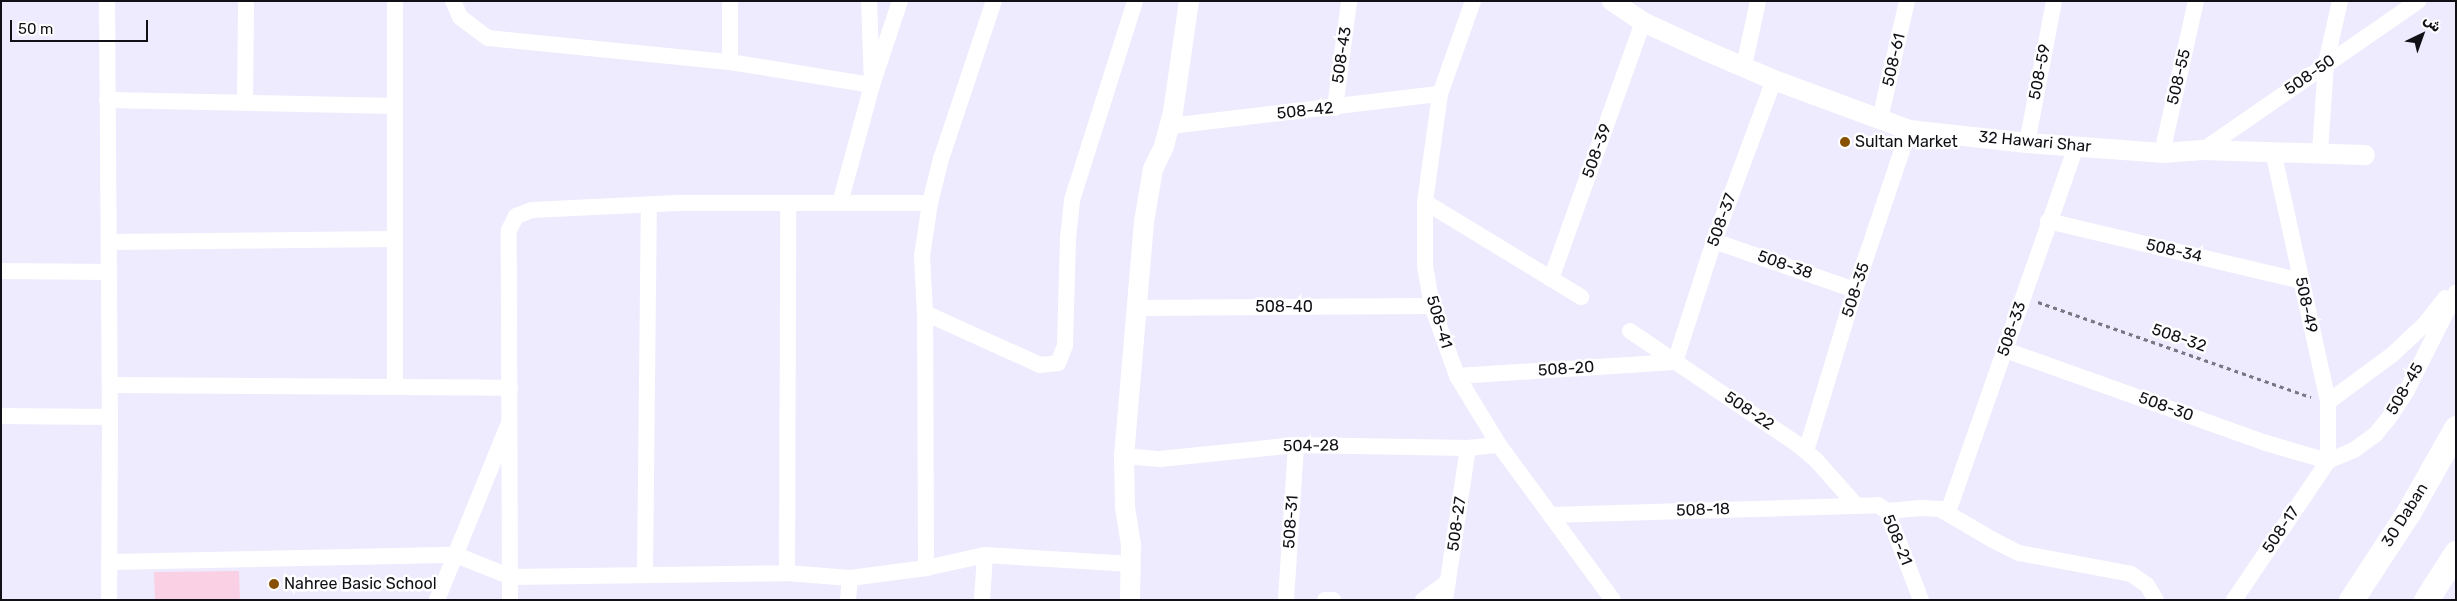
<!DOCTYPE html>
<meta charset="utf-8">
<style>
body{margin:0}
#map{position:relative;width:2457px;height:601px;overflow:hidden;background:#efebfe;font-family:Rubik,Cairo,sans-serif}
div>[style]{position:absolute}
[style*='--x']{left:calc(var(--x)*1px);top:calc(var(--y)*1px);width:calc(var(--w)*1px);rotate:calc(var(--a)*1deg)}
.green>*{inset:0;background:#fad0e4}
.path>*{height:3px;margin-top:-1.5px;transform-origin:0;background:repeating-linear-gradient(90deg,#797783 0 4px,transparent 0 8px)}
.minor>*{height:16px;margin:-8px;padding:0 8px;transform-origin:8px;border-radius:8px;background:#fff}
.tertiary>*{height:20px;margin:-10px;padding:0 10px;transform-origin:10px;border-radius:10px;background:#fff}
.primary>*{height:25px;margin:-12.5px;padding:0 12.5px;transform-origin:12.5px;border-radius:12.5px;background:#fff}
.dots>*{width:14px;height:14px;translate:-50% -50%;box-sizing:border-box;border:2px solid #fff;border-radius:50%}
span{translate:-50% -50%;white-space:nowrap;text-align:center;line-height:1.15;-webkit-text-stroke:5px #fff;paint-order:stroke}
.street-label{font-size:16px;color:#111016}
.poi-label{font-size:16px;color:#111016}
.left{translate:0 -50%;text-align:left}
.frame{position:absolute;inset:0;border:2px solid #111016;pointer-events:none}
.north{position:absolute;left:2397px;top:10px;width:50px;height:50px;-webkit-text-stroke:4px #fff;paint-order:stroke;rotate:42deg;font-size:14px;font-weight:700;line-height:20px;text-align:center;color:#111016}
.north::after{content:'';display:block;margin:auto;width:18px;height:22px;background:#111016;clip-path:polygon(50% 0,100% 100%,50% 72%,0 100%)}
.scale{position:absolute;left:10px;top:20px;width:138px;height:22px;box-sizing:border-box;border:2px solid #111016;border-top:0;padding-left:6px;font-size:15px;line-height:18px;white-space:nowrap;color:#111016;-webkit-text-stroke:4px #fff;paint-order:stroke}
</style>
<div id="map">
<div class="green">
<div style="clip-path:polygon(239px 571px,240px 600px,155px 600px,154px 572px)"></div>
</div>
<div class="path">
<div style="--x:2038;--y:302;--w:289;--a:19.2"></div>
</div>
<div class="minor">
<div style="--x:107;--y:1;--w:416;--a:89.6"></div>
<div style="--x:110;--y:417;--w:183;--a:90.3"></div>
<div style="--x:453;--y:1;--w:17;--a:66"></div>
<div style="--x:460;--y:17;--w:35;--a:37"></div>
<div style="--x:488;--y:38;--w:243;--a:5.7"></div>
<div style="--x:730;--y:62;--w:144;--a:9.2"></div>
<div style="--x:872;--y:85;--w:89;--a:-71.6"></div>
<div style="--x:1473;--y:1;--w:99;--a:109.5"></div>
<div style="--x:1440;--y:94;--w:109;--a:97.9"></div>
<div style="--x:1425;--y:202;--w:64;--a:90"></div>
<div style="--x:1425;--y:266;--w:41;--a:80.1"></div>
<div style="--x:1432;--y:306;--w:74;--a:70.3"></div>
<div style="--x:1457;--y:376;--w:81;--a:58.7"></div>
<div style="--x:1499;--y:445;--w:192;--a:53.7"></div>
<div style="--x:730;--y:62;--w:61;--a:-90"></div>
<div style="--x:1744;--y:66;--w:66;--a:-77.8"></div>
<div style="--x:107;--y:100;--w:288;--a:1.2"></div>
<div style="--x:245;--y:103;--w:102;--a:-89.4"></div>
<div style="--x:1335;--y:108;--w:108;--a:-82.5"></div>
<div style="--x:1880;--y:119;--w:121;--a:-77.1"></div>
<div style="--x:1170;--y:126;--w:272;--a:-6.8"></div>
<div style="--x:2027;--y:143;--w:145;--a:-79.2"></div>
<div style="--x:2203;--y:150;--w:262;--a:-34.7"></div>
<div style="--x:2273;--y:151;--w:257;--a:77.6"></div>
<div style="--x:2328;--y:402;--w:59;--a:90"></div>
<div style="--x:2320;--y:152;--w:89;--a:-86.1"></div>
<div style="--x:2326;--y:63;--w:64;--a:-77.3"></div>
<div style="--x:2162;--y:153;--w:156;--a:-77.4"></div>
<div style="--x:1425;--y:202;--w:183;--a:31.3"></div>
<div style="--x:840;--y:203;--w:122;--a:-74.8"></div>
<div style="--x:872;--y:85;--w:84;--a:-92"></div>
<div style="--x:2048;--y:221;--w:260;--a:13.3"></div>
<div style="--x:1714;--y:241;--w:149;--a:19.2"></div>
<div style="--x:109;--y:242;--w:286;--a:-0.6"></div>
<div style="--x:1;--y:271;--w:108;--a:0.5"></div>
<div style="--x:1551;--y:279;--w:273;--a:-70.3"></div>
<div style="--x:1136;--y:308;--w:296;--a:-0.4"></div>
<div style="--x:925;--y:313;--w:126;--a:24.3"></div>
<div style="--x:1040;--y:365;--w:18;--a:-6"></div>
<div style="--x:1058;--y:363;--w:18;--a:-68"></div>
<div style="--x:1065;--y:346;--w:107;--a:-88.4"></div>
<div style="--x:1068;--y:239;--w:39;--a:-84"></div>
<div style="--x:1072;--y:200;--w:209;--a:-72.4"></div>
<div style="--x:1630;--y:331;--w:202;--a:34.1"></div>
<div style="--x:1797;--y:444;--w:25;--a:40"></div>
<div style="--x:1816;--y:460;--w:60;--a:48.4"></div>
<div style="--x:2005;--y:350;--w:277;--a:19.6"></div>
<div style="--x:2266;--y:443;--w:65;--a:16.2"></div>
<div style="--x:1457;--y:376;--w:218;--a:-3.7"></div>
<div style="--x:1675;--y:362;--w:127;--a:-72.1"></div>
<div style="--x:1714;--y:241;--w:172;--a:-69.6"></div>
<div style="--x:110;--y:385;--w:400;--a:0.4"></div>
<div style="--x:395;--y:387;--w:386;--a:-90"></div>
<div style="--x:2328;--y:402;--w:81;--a:-36.4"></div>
<div style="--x:2393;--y:354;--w:44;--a:-43.2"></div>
<div style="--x:2425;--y:324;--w:33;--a:-52"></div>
<div style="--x:1;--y:416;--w:109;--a:0.5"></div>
<div style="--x:1806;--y:451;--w:168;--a:-73.1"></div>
<div style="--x:1855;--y:290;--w:169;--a:-71.4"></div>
<div style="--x:1124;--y:456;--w:36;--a:5"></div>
<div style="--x:1160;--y:459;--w:137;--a:-5.9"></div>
<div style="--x:1296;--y:445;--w:172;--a:1"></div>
<div style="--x:1468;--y:448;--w:31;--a:-6"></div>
<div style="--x:2328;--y:461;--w:28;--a:-23"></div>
<div style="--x:2354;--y:450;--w:26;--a:-36"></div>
<div style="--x:2375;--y:435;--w:26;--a:-51"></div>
<div style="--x:2391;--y:415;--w:30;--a:-57"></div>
<div style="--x:2407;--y:390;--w:109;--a:-63.2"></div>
<div style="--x:1887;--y:511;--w:34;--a:-5"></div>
<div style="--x:1921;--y:508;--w:19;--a:3"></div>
<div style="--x:1940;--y:509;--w:61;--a:30.3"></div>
<div style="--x:1993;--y:540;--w:29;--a:27"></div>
<div style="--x:2019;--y:553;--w:114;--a:10.6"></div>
<div style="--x:2131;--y:574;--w:19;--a:35"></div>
<div style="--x:2147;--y:585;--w:17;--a:59"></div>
<div style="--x:1948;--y:512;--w:387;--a:-70.7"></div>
<div style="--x:1550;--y:515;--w:328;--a:-1.7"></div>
<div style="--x:1878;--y:505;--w:11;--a:34"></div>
<div style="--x:1887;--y:511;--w:95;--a:69.1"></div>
<div style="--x:110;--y:562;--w:346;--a:-1.2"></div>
<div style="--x:456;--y:555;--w:59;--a:21.8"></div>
<div style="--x:511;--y:577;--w:276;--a:-0.8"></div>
<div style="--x:787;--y:573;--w:63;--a:4.5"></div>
<div style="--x:850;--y:578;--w:77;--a:-7.5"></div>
<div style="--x:926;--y:568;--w:60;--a:-12.4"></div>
<div style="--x:985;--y:555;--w:147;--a:3.5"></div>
<div style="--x:926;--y:568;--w:255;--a:-90.2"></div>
<div style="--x:925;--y:313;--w:57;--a:-93"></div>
<div style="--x:922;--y:256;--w:54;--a:-81.4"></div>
<div style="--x:930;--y:203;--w:45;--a:-76"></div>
<div style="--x:941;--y:159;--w:167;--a:-71.5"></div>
<div style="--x:645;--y:573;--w:367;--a:-89.4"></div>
<div style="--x:787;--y:573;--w:370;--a:-89.8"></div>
<div style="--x:437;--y:600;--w:186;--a:-67.9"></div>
<div style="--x:510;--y:600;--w:370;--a:-90.2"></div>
<div style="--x:509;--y:230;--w:16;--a:-63"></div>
<div style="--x:516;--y:216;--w:17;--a:-21"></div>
<div style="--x:532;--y:210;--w:145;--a:-2.8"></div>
<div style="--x:677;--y:203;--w:253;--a:0"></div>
<div style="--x:848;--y:600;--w:22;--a:-85"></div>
<div style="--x:982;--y:600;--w:45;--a:-86.2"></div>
<div style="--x:1286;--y:600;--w:155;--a:-86.3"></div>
<div style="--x:1325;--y:600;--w:8;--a:0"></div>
<div style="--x:1423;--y:600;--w:31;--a:-36"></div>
<div style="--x:1445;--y:600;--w:154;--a:-81.4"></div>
<div style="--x:2234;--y:600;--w:168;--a:-55.9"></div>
</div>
<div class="tertiary">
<div style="--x:1612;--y:1;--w:37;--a:34"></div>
<div style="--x:1643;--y:22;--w:67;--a:24.7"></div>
<div style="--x:1704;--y:50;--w:76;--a:23.2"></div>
<div style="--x:1774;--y:80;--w:144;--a:20.3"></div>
<div style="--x:1909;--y:130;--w:119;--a:6.3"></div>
<div style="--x:2027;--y:143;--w:135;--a:4.2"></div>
<div style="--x:2162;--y:153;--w:41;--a:-4.2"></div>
<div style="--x:2203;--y:150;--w:162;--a:1.8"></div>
<div style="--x:1130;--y:600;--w:55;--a:-89"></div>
<div style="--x:1131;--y:545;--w:38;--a:-99"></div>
<div style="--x:1125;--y:507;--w:51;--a:-91.1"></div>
<div style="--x:1124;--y:456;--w:235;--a:-85.1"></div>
<div style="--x:1144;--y:222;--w:54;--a:-80.4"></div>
<div style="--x:1153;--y:169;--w:25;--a:-64"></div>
<div style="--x:1164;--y:146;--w:35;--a:-75"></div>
<div style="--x:1173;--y:112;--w:112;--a:-81.8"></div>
</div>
<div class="primary">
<div style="--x:2351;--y:600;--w:104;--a:-56.8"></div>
<div style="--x:2408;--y:513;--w:98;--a:-60.5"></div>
<div style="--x:2426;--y:600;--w:56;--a:-57.4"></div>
</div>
<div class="dots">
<div style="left:1845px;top:142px;background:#885001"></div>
<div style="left:274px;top:584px;background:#885001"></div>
</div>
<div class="street-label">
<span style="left:1342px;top:55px;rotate:-82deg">508-43</span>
<span style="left:1894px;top:60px;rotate:-77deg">508-61</span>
<span style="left:2040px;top:72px;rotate:-79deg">508-59</span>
<span style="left:2310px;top:75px;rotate:-35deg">508-50</span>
<span style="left:2179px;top:77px;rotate:-77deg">508-55</span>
<span style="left:1305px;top:111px;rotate:-6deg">508-42</span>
<span style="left:2035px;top:142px;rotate:5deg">32 Hawari Shar</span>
<span style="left:1597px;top:151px;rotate:-70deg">508-39</span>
<span style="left:1722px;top:220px;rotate:-70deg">508-37</span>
<span style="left:2174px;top:251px;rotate:13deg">508-34</span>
<span style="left:1785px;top:265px;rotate:19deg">508-38</span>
<span style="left:1856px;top:290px;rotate:-72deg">508-35</span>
<span style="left:2306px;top:305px;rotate:78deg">508-49</span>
<span style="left:1284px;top:307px">508-40</span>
<span style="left:1439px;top:322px;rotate:73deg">508-41</span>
<span style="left:2012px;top:329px;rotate:-71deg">508-33</span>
<span style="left:2179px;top:338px;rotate:19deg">508-32</span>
<span style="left:1566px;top:369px;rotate:-4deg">508-20</span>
<span style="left:2405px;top:389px;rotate:-60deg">508-45</span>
<span style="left:2166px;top:407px;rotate:20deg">508-30</span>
<span style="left:1749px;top:411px;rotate:34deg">508-22</span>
<span style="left:1311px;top:446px;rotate:-1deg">504-28</span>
<span style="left:1703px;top:510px;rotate:-2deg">508-18</span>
<span style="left:2405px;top:515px;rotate:-58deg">30 Daban</span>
<span style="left:1291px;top:522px;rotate:-86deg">508-31</span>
<span style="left:1457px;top:524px;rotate:-82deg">508-27</span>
<span style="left:2281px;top:530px;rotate:-56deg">508-17</span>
<span style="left:1897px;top:540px;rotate:68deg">508-21</span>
</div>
<div class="poi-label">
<span class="left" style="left:1855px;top:142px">Sultan Market</span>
<span class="left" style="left:284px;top:584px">Nahree Basic School</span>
</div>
<div class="frame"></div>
<div class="north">ش</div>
<div class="scale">50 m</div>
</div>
